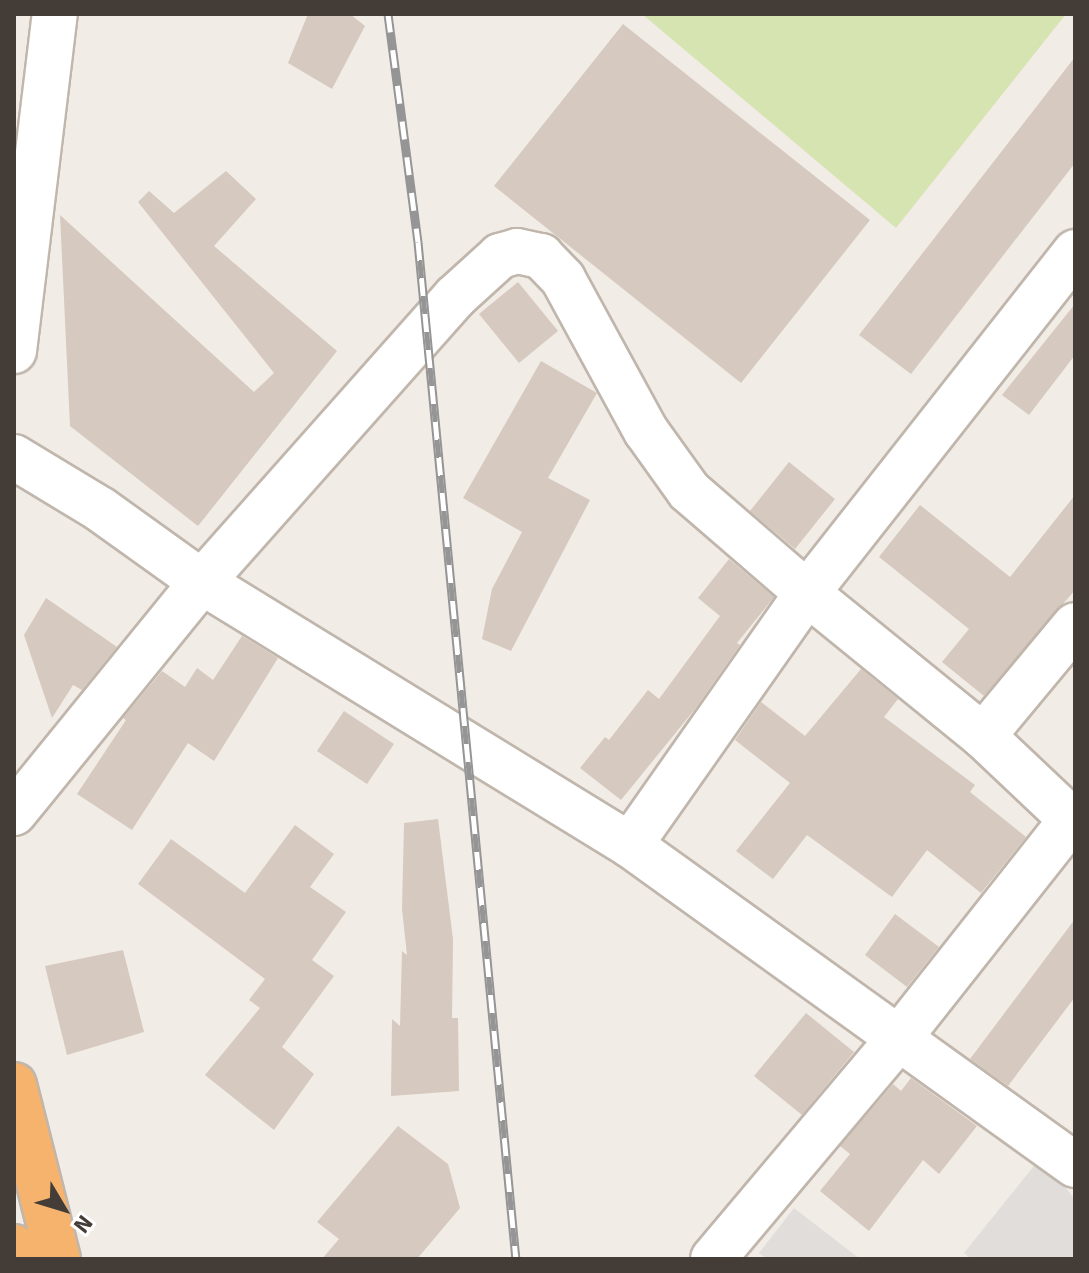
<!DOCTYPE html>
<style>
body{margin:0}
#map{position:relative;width:1089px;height:1273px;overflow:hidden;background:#f2ece6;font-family:Signika,sans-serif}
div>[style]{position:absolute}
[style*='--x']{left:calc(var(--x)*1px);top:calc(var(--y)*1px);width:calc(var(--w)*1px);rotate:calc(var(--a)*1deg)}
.green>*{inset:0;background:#d5e4b1}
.parking>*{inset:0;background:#e0dddb}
.building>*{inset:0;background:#d6c9bf}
.roads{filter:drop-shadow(2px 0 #c0b6ac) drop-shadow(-2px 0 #c0b6ac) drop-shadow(0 2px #c0b6ac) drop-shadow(0 -2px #c0b6ac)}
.minor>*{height:44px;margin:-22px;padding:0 22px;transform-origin:22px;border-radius:22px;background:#fff}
.highway>*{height:44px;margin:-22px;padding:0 22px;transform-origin:22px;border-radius:22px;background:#f5b36d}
.rail>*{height:9px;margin-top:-4.5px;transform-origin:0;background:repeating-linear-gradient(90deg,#fff 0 18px,#959595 0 36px);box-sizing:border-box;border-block:2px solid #959595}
span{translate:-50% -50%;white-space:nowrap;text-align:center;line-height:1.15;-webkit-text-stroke:7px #fff;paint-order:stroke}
.frame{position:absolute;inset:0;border:16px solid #443c36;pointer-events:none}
.north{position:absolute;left:24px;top:1169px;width:80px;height:80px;-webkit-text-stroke:6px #fff;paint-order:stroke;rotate:128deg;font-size:22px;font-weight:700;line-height:32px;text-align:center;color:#443c36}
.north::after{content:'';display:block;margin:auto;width:28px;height:36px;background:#443c36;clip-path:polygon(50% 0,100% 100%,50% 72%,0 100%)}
</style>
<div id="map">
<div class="green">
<div style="clip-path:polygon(642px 14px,1066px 14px,896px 228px)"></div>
</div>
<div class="parking">
<div style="clip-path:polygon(1042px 1156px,1075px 1200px,1075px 1259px,972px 1259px,964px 1253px)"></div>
<div style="clip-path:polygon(794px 1208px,860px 1259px,767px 1259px,759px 1253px)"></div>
</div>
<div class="building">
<div style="clip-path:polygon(308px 14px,350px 14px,365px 26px,332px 89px,288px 63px)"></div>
<div style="clip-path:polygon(623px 24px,870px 220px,741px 383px,494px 186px)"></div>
<div style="clip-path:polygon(1075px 57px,1075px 163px,911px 374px,859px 335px)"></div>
<div style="clip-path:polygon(226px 171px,256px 199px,214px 246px,337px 351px,198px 526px,70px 426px,60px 215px,254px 392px,274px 373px,138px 202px,149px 191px,174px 213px)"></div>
<div style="clip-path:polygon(518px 282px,558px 331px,519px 363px,479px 314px)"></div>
<div style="clip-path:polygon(1075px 304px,1075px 355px,1029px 415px,1002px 395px)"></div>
<div style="clip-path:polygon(541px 361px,597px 393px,548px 478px,590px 500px,511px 651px,482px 639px,492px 589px,522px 532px,463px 498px)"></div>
<div style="clip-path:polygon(789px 462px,835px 499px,795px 549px,750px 511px)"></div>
<div style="clip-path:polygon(1075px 495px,1075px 590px,984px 696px,942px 662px,969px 629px,879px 557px,920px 505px,1010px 577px)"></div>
<div style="clip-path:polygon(729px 559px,774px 597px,737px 643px,740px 645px,695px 709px,621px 800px,580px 768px,605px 737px,609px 740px,648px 690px,659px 699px,720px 616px,698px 598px)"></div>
<div style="clip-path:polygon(46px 598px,117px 647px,82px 690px,73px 685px,52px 718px,24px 635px)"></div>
<div style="clip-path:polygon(242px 636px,278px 658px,214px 761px,188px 743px,132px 830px,77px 794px,126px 720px,123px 718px,162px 671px,185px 687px,197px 668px,213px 680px)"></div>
<div style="clip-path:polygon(861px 669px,898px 699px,884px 717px,975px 785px,970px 792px,1026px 837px,981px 893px,927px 850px,892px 897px,807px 835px,773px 879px,736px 851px,790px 783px,735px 740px,761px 702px,805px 736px)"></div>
<div style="clip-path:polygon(344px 711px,394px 744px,367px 784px,317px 751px)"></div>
<div style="clip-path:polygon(438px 819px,453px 939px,452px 1018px,458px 1018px,459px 1091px,391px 1096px,392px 1019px,400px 1026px,402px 951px,407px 955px,402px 909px,404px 823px)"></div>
<div style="clip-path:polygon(295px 825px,334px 854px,310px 887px,346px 912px,312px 960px,334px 976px,282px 1047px,314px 1074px,274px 1130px,205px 1075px,260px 1008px,249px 1000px,265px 979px,138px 884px,171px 839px,245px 893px)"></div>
<div style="clip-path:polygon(895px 914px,939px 947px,907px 987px,865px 955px)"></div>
<div style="clip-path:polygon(1075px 919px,1075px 997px,1008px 1086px,970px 1059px)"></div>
<div style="clip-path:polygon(123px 950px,144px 1032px,67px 1055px,45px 966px)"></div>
<div style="clip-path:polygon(806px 1013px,854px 1052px,802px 1115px,754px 1076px)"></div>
<div style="clip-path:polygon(911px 1078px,977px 1126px,939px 1174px,923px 1160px,869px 1231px,820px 1191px,850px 1154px,840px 1146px,893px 1084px,901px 1091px)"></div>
<div style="clip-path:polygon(398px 1126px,448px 1164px,460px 1208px,417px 1259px,322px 1259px,339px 1239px,317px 1222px)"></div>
</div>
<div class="roads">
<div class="minor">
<div style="--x:14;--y:351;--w:339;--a:-83.1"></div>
<div style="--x:14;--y:457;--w:100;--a:31.2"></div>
<div style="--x:100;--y:509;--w:125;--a:35.6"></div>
<div style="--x:202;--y:582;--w:502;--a:31.57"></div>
<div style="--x:630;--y:845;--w:548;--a:35.72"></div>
<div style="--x:983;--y:736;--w:144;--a:-50.3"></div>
<div style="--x:14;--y:813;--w:298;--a:-50.9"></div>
<div style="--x:202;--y:582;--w:381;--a:-48.4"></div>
<div style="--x:455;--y:297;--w:61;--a:-42.3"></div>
<div style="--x:500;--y:256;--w:18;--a:-16"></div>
<div style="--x:517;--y:251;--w:25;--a:12"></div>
<div style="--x:541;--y:256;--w:32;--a:46"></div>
<div style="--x:563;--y:279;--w:173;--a:61.4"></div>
<div style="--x:646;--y:431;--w:74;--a:54.4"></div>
<div style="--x:689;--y:491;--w:156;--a:40.8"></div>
<div style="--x:807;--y:593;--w:227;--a:39.1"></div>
<div style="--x:983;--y:736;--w:127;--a:43.4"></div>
<div style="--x:630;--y:845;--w:308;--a:-54.9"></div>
<div style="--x:807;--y:593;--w:434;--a:-51.8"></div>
<div style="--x:713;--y:1259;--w:289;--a:-49.9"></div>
<div style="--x:899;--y:1038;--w:278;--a:-51.7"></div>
</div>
<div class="highway">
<div style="--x:14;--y:1085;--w:179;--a:75.8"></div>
<div style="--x:14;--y:1247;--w:12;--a:76"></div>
</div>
</div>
<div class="rail">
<div style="--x:388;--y:14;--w:230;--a:82.5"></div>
<div style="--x:418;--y:242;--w:1022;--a:84.5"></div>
</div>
<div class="frame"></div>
<div class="north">N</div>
</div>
